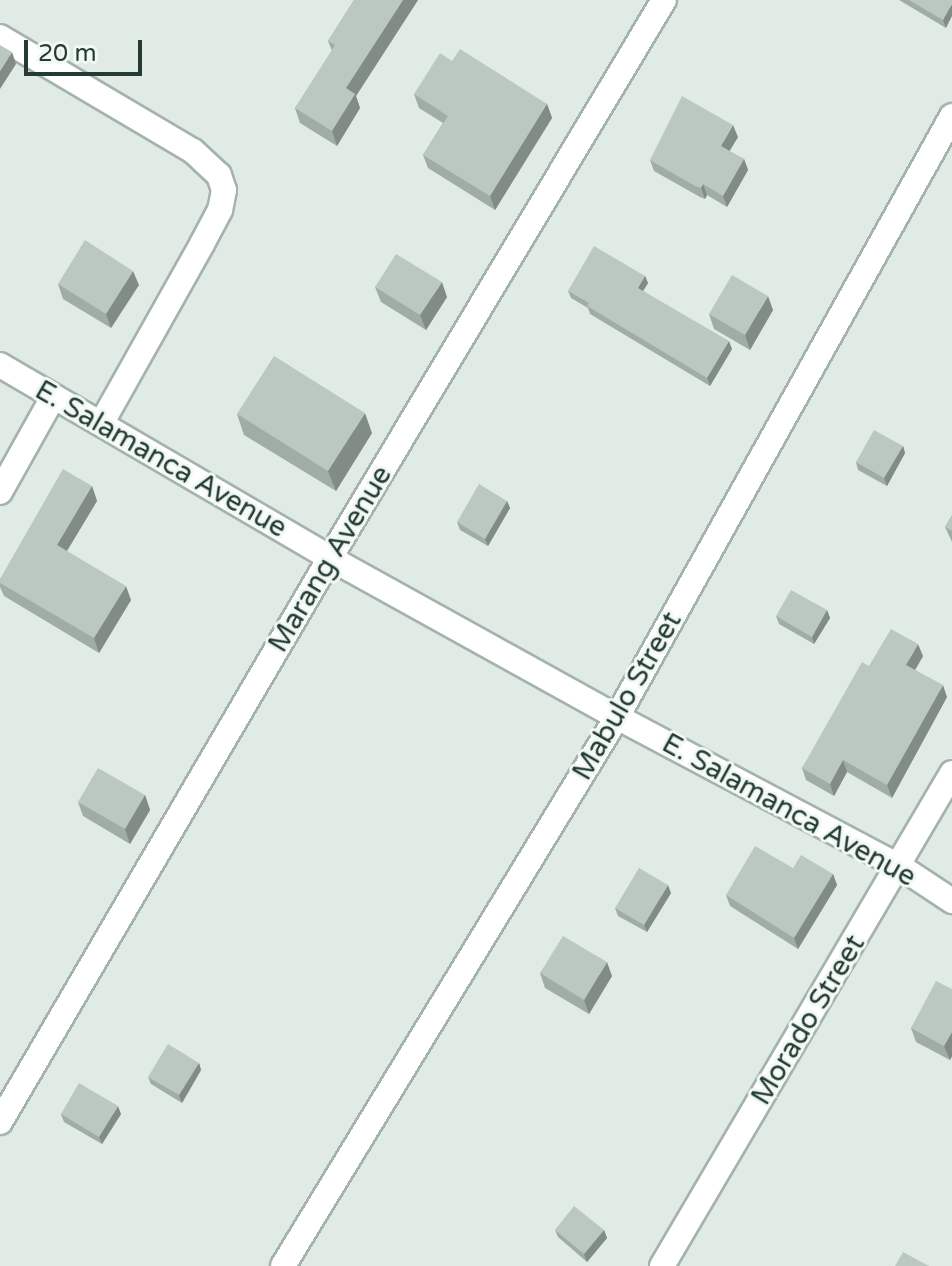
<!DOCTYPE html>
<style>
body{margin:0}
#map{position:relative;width:952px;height:1266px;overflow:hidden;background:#e1ebe6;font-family:"Varela Round",sans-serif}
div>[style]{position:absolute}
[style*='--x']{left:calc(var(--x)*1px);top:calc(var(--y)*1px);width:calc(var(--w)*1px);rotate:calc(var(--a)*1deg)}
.roads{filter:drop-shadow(2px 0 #a4b3ac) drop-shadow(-2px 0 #a4b3ac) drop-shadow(0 2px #a4b3ac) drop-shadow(0 -2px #a4b3ac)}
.minor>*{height:24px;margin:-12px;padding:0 12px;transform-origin:12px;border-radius:12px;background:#fff}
.wall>*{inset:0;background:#a0aca6}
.shaded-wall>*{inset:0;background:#828c87}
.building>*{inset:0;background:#bac8c1}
span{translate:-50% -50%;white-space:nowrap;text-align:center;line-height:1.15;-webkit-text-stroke:6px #f2f8f4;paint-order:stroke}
.street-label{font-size:28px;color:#233b32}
.scale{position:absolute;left:24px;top:40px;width:118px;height:36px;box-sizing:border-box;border:4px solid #233b32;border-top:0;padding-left:10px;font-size:24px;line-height:28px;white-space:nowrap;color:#233b32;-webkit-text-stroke:6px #f2f8f4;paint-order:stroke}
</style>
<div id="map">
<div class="roads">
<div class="minor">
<div style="--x:0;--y:37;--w:224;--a:30.6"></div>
<div style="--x:193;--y:151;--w:35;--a:43"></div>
<div style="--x:219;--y:175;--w:16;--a:72"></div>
<div style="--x:224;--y:190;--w:20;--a:101"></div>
<div style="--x:220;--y:210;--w:38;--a:118"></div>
<div style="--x:202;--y:244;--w:204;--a:119.3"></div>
<div style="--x:0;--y:365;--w:382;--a:30.3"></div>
<div style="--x:330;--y:558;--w:328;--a:29"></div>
<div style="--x:617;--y:717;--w:319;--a:27.9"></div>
<div style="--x:899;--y:866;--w:64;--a:33.4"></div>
<div style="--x:0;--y:492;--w:109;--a:-60.8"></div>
<div style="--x:0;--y:1122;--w:653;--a:-59.67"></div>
<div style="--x:330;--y:558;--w:650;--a:-59.1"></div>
<div style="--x:283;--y:1266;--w:643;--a:-58.68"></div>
<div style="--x:617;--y:717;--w:688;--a:-60.86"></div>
<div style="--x:662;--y:1266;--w:572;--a:-59.53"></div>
</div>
</div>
<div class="wall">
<div style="clip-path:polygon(354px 0,418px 0,356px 96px,360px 108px,337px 146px,300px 123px,295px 108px,332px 51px,328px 41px)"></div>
<div style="clip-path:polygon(899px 0,952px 0,946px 28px)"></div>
<div style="clip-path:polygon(452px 61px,547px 104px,552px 118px,495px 210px,428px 168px,423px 155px,443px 123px,419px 108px,414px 94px)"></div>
<div style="clip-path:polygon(738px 137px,729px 151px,744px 159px,748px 170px,727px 207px,707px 195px,705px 199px,700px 197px,654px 171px,650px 160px)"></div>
<div style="clip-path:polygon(645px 276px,648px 283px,643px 291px,732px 349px,710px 386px,590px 314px,588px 308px,571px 298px,568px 291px)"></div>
<div style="clip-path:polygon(58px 284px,139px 285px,111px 328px,63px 299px)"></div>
<div style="clip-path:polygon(375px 287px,447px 297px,426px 330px,381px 302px)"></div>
<div style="clip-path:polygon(773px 310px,750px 350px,714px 329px,709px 314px)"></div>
<div style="clip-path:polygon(237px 414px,372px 433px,336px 491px,244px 435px)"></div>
<div style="clip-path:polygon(903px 446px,905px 453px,887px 486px,858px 470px,856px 462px)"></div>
<div style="clip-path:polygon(92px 486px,97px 501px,67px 551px,131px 600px,99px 653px,4px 596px,0 587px,0 579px)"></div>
<div style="clip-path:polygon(507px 501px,510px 508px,488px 546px,460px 530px,457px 522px)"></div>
<div style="clip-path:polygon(952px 515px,952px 542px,945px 527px)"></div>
<div style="clip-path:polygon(827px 610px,830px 618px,814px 644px,779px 624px,776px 616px)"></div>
<div style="clip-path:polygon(923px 656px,915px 670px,947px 697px,892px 798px,847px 772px,834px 796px,806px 780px,802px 768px,869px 666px)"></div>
<div style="clip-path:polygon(145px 795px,150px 810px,130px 844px,83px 816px,78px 802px)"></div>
<div style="clip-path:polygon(793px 868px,833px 874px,837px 885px,798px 949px,730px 906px,726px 895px)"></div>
<div style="clip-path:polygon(671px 893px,647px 932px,618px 916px,615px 908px)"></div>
<div style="clip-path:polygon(540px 973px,612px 976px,589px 1014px,545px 988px)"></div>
<div style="clip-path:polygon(952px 989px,952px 1056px,950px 1060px,916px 1042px,911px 1028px)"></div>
<div style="clip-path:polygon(199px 1063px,201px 1070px,182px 1103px,151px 1084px,148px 1077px)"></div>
<div style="clip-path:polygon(61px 1114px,121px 1114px,102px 1144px,64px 1122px)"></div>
<div style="clip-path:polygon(555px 1230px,604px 1230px,607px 1238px,587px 1262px,558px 1237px)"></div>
</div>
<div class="shaded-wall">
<div style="clip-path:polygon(403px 0,418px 0,356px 96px,360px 108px,337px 146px,332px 131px,346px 88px)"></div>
<div style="clip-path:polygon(952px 4px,952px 16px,946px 28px,943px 20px)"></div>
<div style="clip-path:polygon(12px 52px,16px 64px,0 89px,0 71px)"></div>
<div style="clip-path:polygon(547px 104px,552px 118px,495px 210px,490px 196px)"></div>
<div style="clip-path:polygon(733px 125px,738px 137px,726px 157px,721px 146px)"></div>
<div style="clip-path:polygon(744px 159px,748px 170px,727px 207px,723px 196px)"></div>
<div style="clip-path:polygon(703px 184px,707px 195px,705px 199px,701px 188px)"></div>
<div style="clip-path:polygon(133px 271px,139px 285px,111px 328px,106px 314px)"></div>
<div style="clip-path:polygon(645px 276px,648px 283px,640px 296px,638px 288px)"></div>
<div style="clip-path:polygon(442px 282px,447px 297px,426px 330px,420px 315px)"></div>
<div style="clip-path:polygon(768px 296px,773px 310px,750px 350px,745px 335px)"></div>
<div style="clip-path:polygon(729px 341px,732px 349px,710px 386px,707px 378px)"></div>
<div style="clip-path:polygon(365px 413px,372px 433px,336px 491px,328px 471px)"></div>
<div style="clip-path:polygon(903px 446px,905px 453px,887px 486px,884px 478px)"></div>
<div style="clip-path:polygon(92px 486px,97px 501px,62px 559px,57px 545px)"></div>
<div style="clip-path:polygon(507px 501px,510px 508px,488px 546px,485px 539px)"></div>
<div style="clip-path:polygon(126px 586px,131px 600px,99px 653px,94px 638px)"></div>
<div style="clip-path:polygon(827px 610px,830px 618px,814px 644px,812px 637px)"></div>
<div style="clip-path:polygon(918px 644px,923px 656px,911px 677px,906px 665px)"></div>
<div style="clip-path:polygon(943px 685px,947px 697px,892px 798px,887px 785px)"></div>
<div style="clip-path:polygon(843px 760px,847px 772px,834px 796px,830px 784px)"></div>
<div style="clip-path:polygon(145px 795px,150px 810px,130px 844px,125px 829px)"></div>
<div style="clip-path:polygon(833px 874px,837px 885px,798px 949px,794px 938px)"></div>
<div style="clip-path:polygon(668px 885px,671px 893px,647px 932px,644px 925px)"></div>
<div style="clip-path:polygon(607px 962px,612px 976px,589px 1014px,584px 1000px)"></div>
<div style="clip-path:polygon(952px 1032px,952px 1056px,950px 1060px,944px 1046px)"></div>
<div style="clip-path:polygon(199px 1063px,201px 1070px,182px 1103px,179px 1095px)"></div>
<div style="clip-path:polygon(118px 1106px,121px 1114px,102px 1144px,99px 1137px)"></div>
<div style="clip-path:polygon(604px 1230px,607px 1238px,587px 1262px,584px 1254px)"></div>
</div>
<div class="building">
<div style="clip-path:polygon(354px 0,403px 0,346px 88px,355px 94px,332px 131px,295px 108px,335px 45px,328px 41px)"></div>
<div style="clip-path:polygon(909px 0,952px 0,952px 4px,943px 20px)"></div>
<div style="clip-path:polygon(0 45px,12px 52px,0 71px)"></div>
<div style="clip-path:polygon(460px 49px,547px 104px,490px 196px,423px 155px,448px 116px,414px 94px,440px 53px,452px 61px)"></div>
<div style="clip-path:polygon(682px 96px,733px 125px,721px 146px,744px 159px,723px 196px,703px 184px,701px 188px,695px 186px,650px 160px)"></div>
<div style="clip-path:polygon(85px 240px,133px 271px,106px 314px,58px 284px)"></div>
<div style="clip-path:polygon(594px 246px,645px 276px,638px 288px,729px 341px,707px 378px,587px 306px,589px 303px,568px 291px)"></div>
<div style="clip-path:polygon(396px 254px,442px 282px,420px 315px,375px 287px)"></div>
<div style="clip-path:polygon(732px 275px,768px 296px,745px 335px,709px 314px)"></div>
<div style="clip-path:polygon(274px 356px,365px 413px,328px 471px,237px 414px)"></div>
<div style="clip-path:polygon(874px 430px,903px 446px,884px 478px,856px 462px)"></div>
<div style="clip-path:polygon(63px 469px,92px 486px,57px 545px,126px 586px,94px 638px,0 583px,0 579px)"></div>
<div style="clip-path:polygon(479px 484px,507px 501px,485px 539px,457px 522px)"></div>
<div style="clip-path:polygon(952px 515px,952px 531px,945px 527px)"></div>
<div style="clip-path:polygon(791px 590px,827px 610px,812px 637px,776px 616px)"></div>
<div style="clip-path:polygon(891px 629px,918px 644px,906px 665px,943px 685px,887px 785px,843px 760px,830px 784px,802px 768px,862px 662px,869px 666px)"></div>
<div style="clip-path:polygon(98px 768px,145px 795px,125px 829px,78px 802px)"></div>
<div style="clip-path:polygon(755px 846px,793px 868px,801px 855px,833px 874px,794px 938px,726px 895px)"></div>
<div style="clip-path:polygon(639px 868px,668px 885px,644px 925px,615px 908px)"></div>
<div style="clip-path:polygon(563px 936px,607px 962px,584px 1000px,540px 973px)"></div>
<div style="clip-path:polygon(936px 981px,952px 989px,952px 1032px,944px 1046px,911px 1028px)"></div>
<div style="clip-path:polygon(168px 1044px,199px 1063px,179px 1095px,148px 1077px)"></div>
<div style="clip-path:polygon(79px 1083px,118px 1106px,99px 1137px,61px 1114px)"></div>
<div style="clip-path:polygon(574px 1206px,604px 1230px,584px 1254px,555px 1230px)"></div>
<div style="clip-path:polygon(903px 1252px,929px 1266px,895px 1266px)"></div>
</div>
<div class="street-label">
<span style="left:161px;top:459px;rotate:30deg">E. Salamanca Avenue</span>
<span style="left:330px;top:559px;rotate:-59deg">Marang Avenue</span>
<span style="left:627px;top:696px;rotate:-60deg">Mabulo Street</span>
<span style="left:789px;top:810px;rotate:29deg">E. Salamanca Avenue</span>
<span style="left:808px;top:1020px;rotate:-59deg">Morado Street</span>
</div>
<div class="scale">20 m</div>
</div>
